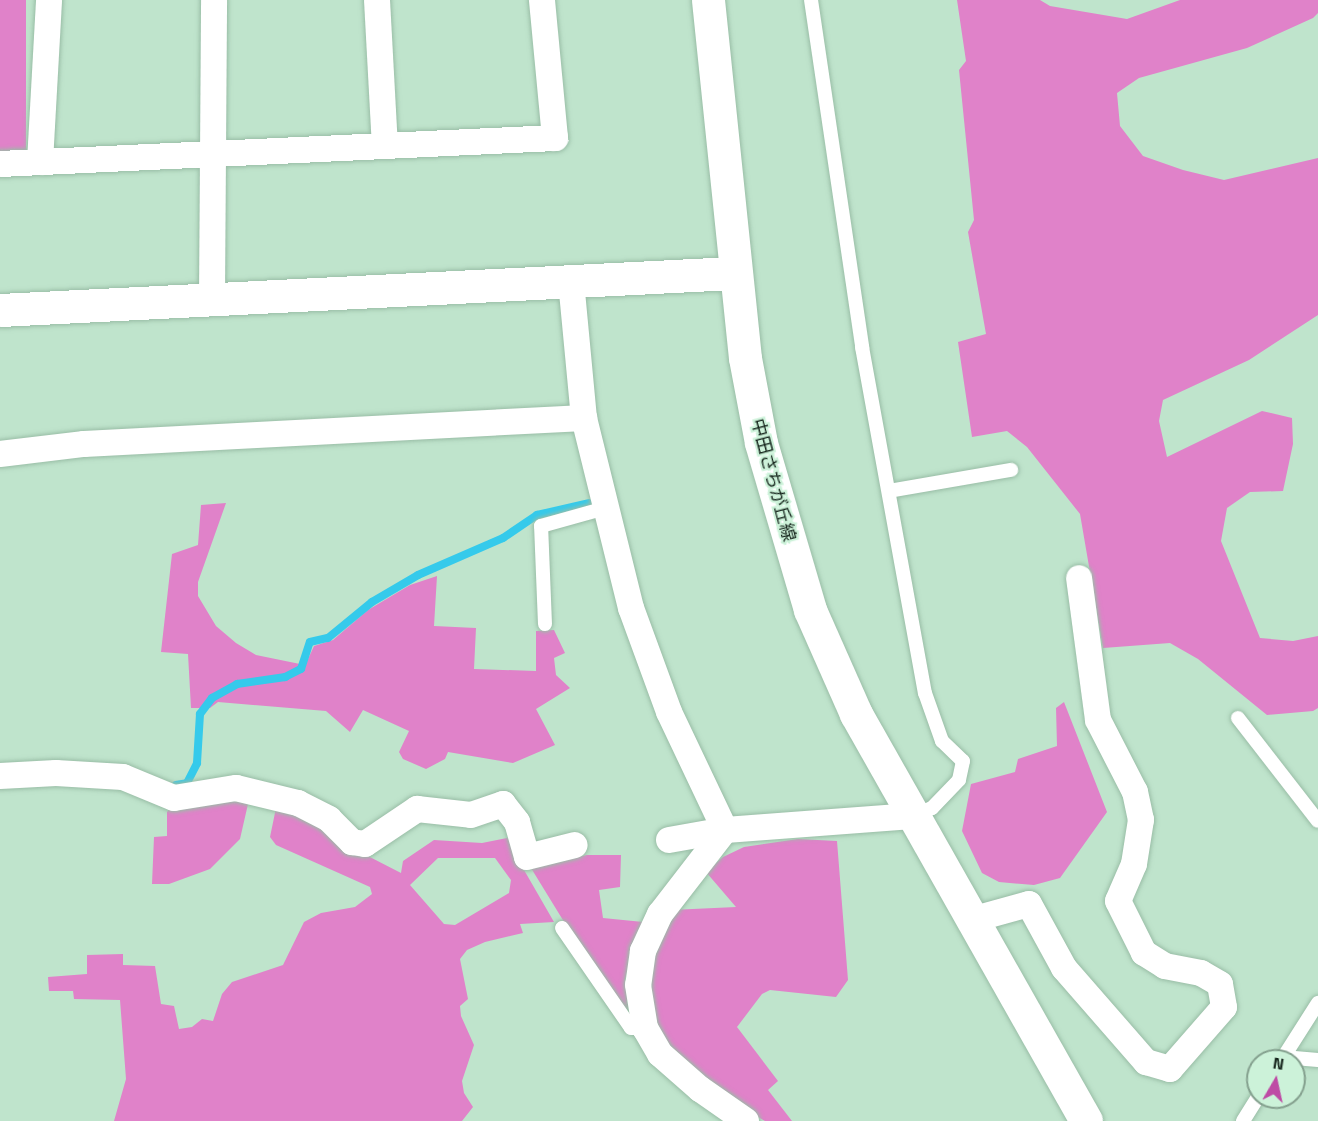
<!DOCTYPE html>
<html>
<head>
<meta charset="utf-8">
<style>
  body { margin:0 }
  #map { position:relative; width:1318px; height:1121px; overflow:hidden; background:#bfe4cc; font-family:"Titillium Web","Noto Sans JP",sans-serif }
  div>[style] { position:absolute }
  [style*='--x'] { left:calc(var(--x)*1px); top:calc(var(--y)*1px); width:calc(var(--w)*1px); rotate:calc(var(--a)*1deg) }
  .green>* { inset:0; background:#e082c9; transform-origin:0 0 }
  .stream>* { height:8px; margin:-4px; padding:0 4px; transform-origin:4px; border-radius:4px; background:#35caeb }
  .roads { filter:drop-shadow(0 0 2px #99bda6) drop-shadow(0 0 2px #99bda6) }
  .lane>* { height:14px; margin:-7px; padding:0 7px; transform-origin:7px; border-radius:7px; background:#fff }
  .street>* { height:26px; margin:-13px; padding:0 13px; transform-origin:13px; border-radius:13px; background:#fff }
  .secondary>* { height:33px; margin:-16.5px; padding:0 16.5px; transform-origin:16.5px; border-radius:16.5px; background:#fff }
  span { translate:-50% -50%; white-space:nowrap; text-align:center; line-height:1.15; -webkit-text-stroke:4.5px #ccf2d9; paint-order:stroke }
  .street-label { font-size:18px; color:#17261d }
  .north { position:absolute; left:1246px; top:1049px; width:60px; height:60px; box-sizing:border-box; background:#ccf2d9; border:2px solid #84a08e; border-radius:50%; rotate:9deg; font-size:16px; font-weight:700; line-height:24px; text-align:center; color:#17261d }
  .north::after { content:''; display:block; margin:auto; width:21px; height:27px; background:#be4ba5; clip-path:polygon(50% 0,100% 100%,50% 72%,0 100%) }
</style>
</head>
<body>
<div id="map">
  <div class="green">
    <i style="left:0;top:0;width:26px;height:151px"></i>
    <i style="clip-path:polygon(957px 0,1040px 0,1050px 6px,1127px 19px,1180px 0,1318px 0,1318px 13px,1313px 18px,1247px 48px,1139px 78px,1117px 93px,1120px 126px,1143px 156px,1183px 170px,1224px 180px,1318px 158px,1318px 315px,1249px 360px,1163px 400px,1159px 421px,1167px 457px,1262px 411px,1292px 418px,1293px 444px,1283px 491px,1250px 492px,1227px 508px,1221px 541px,1260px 638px,1293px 641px,1318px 636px,1318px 708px,1313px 711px,1267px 715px,1198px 659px,1170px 643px,1103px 648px,1080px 514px,1027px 447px,1007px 431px,972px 437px,958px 342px,986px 334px,968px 232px,974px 220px,959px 70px,966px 61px)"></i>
    <i style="clip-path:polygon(226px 503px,198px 582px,198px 596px,216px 626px,236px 643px,256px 655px,300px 664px,297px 673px,303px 670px,314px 646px,333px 640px,368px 610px,410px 585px,437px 576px,434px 626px,476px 628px,474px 669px,536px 671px,536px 631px,554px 630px,565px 653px,554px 658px,556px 675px,570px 688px,536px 709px,555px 745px,513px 763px,448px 752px,445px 759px,426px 769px,403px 759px,399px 752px,409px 731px,363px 710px,350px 732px,326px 711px,218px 702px,210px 708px,191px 708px,188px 654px,161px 652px,172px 554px,198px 545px,201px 505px)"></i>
    <i style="clip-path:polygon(1064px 702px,1107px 812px,1060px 878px,1034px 885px,999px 882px,982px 873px,962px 831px,971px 784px,1015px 772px,1018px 759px,1057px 746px,1056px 708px)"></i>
    <i style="clip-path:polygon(241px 795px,248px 804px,240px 839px,210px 869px,169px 884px,152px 884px,154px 837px,167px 836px,167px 812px,175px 803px)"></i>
    <i style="clip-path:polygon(evenodd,276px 808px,316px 819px,362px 853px,401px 873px,403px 861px,434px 840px,482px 843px,507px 838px,515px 842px,520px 863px,554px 922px,520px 924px,523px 933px,485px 942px,467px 950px,460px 959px,468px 999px,460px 1006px,461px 1016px,474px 1045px,462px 1081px,464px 1093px,473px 1107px,462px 1121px,114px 1121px,126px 1079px,120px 1000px,74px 999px,73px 991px,49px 991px,48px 977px,87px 974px,87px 955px,123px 954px,123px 965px,155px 966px,161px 1004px,174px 1006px,179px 1029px,192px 1027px,202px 1019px,213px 1021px,222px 994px,232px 982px,283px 965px,304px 922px,321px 913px,355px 907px,372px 894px,370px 887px,276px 845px,270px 837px,276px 808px,438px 858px,495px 858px,511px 880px,509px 893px,455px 925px,444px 924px,410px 885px,438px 858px)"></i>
    <i style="clip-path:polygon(798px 839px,837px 841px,848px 980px,836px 997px,770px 990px,762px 994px,737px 1027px,778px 1081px,768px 1090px,792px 1121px,765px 1121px,718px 1093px,672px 1056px,645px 997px,643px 981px,671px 910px,736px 907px,706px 872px,723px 857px,744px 847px)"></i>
    <i style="clip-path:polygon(587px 855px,621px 855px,620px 887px,599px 890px,603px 918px,643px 922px,625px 979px,629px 1016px,577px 943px,531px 868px)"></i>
  </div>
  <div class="stream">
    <i style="--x:176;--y:785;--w:11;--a:-10"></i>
    <i style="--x:187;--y:783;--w:22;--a:-63"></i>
    <i style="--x:197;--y:763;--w:49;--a:-86.5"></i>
    <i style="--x:200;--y:714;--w:20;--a:-53"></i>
    <i style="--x:212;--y:698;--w:29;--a:-29"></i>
    <i style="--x:237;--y:684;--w:49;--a:-8.3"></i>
    <i style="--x:285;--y:677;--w:18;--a:-27"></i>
    <i style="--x:301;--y:669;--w:28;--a:-72"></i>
    <i style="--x:310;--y:642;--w:18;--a:-13"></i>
    <i style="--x:328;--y:638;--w:57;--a:-39.3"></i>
    <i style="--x:372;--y:602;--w:53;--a:-30.4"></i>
    <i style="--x:418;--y:575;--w:93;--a:-23.5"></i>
    <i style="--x:503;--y:538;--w:41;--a:-34.1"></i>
    <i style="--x:537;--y:515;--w:53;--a:-13"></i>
  </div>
  <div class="roads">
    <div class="lane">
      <i style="--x:811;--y:0;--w:351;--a:81.6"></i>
      <i style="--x:862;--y:347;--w:352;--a:79.7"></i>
      <i style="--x:925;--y:693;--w:51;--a:70.5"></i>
      <i style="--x:942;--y:741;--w:29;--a:44"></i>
      <i style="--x:963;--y:761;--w:19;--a:102"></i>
      <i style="--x:959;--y:780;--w:39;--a:134"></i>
      <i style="--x:932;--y:808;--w:22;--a:158"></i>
      <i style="--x:889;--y:491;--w:124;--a:-9.8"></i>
      <i style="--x:545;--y:624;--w:98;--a:-92.3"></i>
      <i style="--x:541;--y:526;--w:66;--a:-15.7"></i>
      <i style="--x:1238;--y:718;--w:130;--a:52.2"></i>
      <i style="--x:562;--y:928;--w:121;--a:55.4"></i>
      <i style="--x:631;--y:1028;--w:14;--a:0"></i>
      <i style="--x:1283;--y:1057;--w:35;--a:5"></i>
      <i style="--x:1281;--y:1061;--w:69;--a:-57.5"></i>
      <i style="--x:1243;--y:1121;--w:28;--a:-58"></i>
    </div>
    <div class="street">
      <i style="--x:377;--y:0;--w:146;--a:86.9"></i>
      <i style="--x:40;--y:162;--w:162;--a:-86.8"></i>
      <i style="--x:0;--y:164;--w:556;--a:-2.68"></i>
      <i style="--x:555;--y:138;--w:139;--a:-95.4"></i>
      <i style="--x:571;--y:281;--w:138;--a:84.6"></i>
      <i style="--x:584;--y:418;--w:196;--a:76.1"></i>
      <i style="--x:631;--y:608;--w:111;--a:69.9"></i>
      <i style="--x:669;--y:712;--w:131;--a:64.6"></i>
      <i style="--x:212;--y:297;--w:297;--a:-89.6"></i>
      <i style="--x:0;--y:454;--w:85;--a:-6.8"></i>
      <i style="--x:84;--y:444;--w:501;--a:-2.98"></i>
      <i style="--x:0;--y:776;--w:56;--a:-3.1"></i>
      <i style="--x:56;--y:773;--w:67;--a:3.4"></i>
      <i style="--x:123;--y:777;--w:55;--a:22.4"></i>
      <i style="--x:174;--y:798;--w:63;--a:-9.2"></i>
      <i style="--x:236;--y:788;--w:64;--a:13.6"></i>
      <i style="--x:298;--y:803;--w:35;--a:27"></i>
      <i style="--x:329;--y:819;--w:33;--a:45"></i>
      <i style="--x:352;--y:842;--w:13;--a:9"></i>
      <i style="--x:365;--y:844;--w:63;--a:-33.9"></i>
      <i style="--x:417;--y:809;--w:54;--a:6.3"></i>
      <i style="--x:471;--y:815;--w:34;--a:-19"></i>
      <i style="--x:503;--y:804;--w:23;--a:52"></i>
      <i style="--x:517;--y:822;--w:36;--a:74"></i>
      <i style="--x:527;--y:857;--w:49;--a:-14"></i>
      <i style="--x:725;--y:830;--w:106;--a:127.7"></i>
      <i style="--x:660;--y:914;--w:41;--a:114.7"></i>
      <i style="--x:643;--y:951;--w:34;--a:98"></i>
      <i style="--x:638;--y:985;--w:44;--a:80.8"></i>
      <i style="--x:645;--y:1028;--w:30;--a:60"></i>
      <i style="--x:660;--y:1054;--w:53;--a:41.2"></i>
      <i style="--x:700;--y:1089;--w:56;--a:34.8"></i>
      <i style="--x:669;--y:840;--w:57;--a:-10.1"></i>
      <i style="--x:725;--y:830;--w:188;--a:-4.3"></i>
      <i style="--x:971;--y:920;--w:60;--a:-15.4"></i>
      <i style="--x:1029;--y:904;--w:73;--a:61.3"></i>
      <i style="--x:1064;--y:968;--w:125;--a:48.9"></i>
      <i style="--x:1146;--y:1062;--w:25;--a:16"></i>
      <i style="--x:1170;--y:1069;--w:82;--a:-48.9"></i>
      <i style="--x:1224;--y:1007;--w:23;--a:-100"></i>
      <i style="--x:1220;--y:984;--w:22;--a:-150"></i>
      <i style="--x:1201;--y:973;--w:37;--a:-169"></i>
      <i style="--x:1165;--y:966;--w:25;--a:-148"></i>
      <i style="--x:1144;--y:953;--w:58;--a:-116.6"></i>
      <i style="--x:1118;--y:901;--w:40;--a:-66.6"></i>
      <i style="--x:1134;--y:864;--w:45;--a:-81"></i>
      <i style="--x:1141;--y:820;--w:29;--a:-102"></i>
      <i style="--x:1135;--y:792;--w:81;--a:-117.2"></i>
      <i style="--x:1098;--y:720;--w:143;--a:-97.6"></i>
    </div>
    <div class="secondary">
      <i style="--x:708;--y:0;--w:360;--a:84.1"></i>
      <i style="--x:745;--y:358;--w:86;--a:79.3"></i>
      <i style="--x:761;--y:443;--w:174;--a:73.6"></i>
      <i style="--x:810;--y:610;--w:114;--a:66.1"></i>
      <i style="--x:856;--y:714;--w:467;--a:60.5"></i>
      <i style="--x:0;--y:310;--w:735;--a:-2.89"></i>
    </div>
  </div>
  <div class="street-label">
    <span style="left:773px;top:480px;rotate:75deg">中田さちが丘線</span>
  </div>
  <div class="north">N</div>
</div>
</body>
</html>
